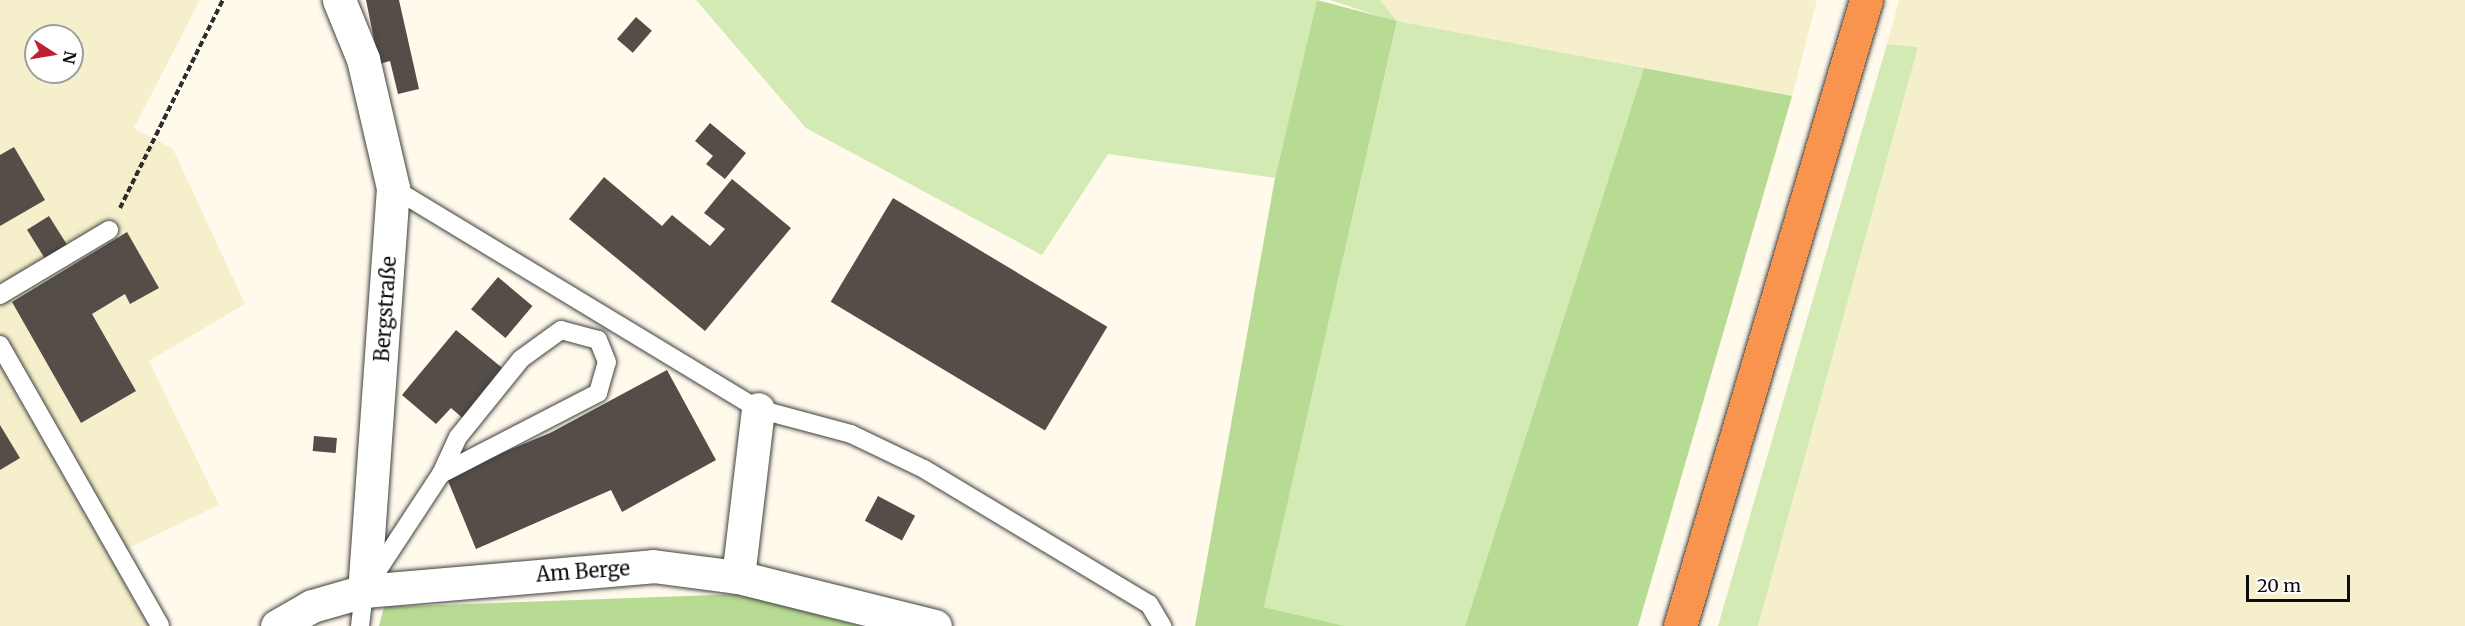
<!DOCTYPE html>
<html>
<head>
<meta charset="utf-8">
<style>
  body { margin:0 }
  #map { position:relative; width:2465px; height:626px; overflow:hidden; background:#fffaeb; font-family:Merriweather,serif }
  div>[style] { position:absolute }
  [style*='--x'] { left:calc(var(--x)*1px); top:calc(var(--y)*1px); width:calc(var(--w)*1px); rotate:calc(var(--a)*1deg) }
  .farmland>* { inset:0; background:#f5f0cb }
  .green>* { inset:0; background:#d3eab4 }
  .forest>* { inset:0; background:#b7db93 }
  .building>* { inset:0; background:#554d48; transform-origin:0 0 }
  .path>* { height:4px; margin-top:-2px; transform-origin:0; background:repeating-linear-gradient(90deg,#2e2e2e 0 6px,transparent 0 9px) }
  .roads { filter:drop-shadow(0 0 2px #3f3f3f) drop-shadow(0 0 2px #3f3f3f) }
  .lane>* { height:18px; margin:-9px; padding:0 9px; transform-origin:9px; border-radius:9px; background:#fff }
  .street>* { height:33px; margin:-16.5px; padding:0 16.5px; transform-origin:16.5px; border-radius:16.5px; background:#fff }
  .highway>* { height:33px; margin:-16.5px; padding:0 16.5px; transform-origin:16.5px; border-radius:16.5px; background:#f9944f }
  span { translate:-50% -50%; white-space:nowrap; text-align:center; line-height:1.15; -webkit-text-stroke:6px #fff; paint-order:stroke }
  .street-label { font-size:20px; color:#0c0c0c }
  .north { position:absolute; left:24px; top:24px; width:60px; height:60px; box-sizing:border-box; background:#fff; border:2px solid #9e9e9e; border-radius:50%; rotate:102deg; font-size:16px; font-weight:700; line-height:24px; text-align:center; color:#0c0c0c }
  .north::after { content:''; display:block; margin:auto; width:21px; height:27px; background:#c02030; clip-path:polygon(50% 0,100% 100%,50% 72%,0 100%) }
  .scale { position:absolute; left:2246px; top:575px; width:104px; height:27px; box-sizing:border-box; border:3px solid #0c0c0c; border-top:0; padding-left:8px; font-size:18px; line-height:21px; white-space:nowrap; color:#0c0c0c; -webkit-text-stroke:4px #fff; paint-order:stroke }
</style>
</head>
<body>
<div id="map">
  <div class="farmland">
    <i style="clip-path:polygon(evenodd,0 0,200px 0,134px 128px,173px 149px,245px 304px,149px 361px,219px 505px,118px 553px,160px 626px,0 626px,0 0,36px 36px,72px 36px,72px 72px,36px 72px,36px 36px)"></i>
    <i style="clip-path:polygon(1380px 0,1817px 0,1792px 96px,1397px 21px)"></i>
    <i style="clip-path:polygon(1899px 0,2465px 0,2465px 626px,1758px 626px,1918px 47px,1887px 44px)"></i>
  </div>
  <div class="green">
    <i style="clip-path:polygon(696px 0,1317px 0,1275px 178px,1108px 154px,1042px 255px,806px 128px)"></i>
    <i style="clip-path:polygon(1330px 0,1380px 0,1397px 21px,1644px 68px,1465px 626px,1345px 626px,1264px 607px,1397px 22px)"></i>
    <i style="clip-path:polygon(1887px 44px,1918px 47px,1758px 626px,1718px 626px)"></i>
  </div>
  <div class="forest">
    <i style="clip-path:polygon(1317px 0,1397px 21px,1264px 607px,1345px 626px,1195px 626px,1275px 178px)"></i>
    <i style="clip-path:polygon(1644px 68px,1792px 96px,1638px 626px,1465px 626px)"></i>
    <i style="clip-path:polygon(741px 594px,859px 626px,379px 626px,384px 607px)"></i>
  </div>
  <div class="building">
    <i style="clip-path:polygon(366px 0,399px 0,419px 89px,398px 94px,390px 61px,379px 64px)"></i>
    <i style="left:636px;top:17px;width:21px;height:29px;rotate:41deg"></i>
    <i style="clip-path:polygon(710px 123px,746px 153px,725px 179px,706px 164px,713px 156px,695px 141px)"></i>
    <i style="clip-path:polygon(14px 147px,45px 200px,0 226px,0 155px)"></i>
    <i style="clip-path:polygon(604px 177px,662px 226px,672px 215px,710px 246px,725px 229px,704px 213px,732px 179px,791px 228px,705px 331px,569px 219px)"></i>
    <i style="left:893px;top:198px;width:250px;height:121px;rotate:31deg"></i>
    <i style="left:49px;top:216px;width:34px;height:26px;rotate:58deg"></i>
    <i style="clip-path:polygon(127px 232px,159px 288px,130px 304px,125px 294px,92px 314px,136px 391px,81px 423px,12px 302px)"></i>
    <i style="left:498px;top:277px;width:45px;height:42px;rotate:40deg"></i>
    <i style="clip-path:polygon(456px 330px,506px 371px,466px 421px,451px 408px,436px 424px,402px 395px)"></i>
    <i style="clip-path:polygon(667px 370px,716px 460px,622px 512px,611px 490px,476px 549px,446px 476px,550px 433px)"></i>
    <i style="clip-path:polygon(0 425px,20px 458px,0 470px)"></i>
    <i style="left:314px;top:436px;width:23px;height:15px;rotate:5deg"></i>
    <i style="left:878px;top:496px;width:42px;height:28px;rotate:28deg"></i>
  </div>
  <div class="path">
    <i style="--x:120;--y:208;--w:232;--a:-63.7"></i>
  </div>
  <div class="roads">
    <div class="lane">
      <i style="--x:393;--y:188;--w:427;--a:31.2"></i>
      <i style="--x:758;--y:409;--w:96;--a:15"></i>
      <i style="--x:851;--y:434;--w:81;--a:25.6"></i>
      <i style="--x:924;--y:469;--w:262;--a:31"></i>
      <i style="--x:1149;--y:604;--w:26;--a:59"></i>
      <i style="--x:0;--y:295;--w:127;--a:-30.8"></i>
      <i style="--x:0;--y:345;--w:323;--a:60.3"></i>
      <i style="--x:360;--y:626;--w:35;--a:-83"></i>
      <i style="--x:364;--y:591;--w:140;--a:-56.7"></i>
      <i style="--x:441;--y:474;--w:177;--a:-27.3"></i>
      <i style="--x:598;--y:393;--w:32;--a:-74"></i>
      <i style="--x:607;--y:362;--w:24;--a:-112"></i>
      <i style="--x:598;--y:340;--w:38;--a:-165"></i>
      <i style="--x:561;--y:330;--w:49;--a:144.1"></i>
      <i style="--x:521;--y:359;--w:100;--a:128.9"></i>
      <i style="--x:458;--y:437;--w:41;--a:114.7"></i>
    </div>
    <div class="street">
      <i style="--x:339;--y:0;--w:64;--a:67.9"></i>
      <i style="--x:363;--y:59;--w:132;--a:76.9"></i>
      <i style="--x:393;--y:188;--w:404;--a:94.1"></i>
      <i style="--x:738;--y:577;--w:169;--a:-83.2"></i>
      <i style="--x:277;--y:626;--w:40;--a:-29.7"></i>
      <i style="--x:312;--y:606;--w:54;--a:-16.1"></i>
      <i style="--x:364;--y:591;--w:290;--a:-4.9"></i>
      <i style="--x:653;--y:566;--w:86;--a:7.4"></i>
      <i style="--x:738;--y:577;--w:203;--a:14"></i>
    </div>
    <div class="highway">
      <i style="--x:1680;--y:626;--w:653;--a:-73.45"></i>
    </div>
  </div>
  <div class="street-label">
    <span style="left:385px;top:309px;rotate:-86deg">Bergstraße</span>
    <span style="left:583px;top:571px;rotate:-4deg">Am Berge</span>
  </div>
  <div class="north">N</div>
  <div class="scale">20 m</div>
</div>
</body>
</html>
